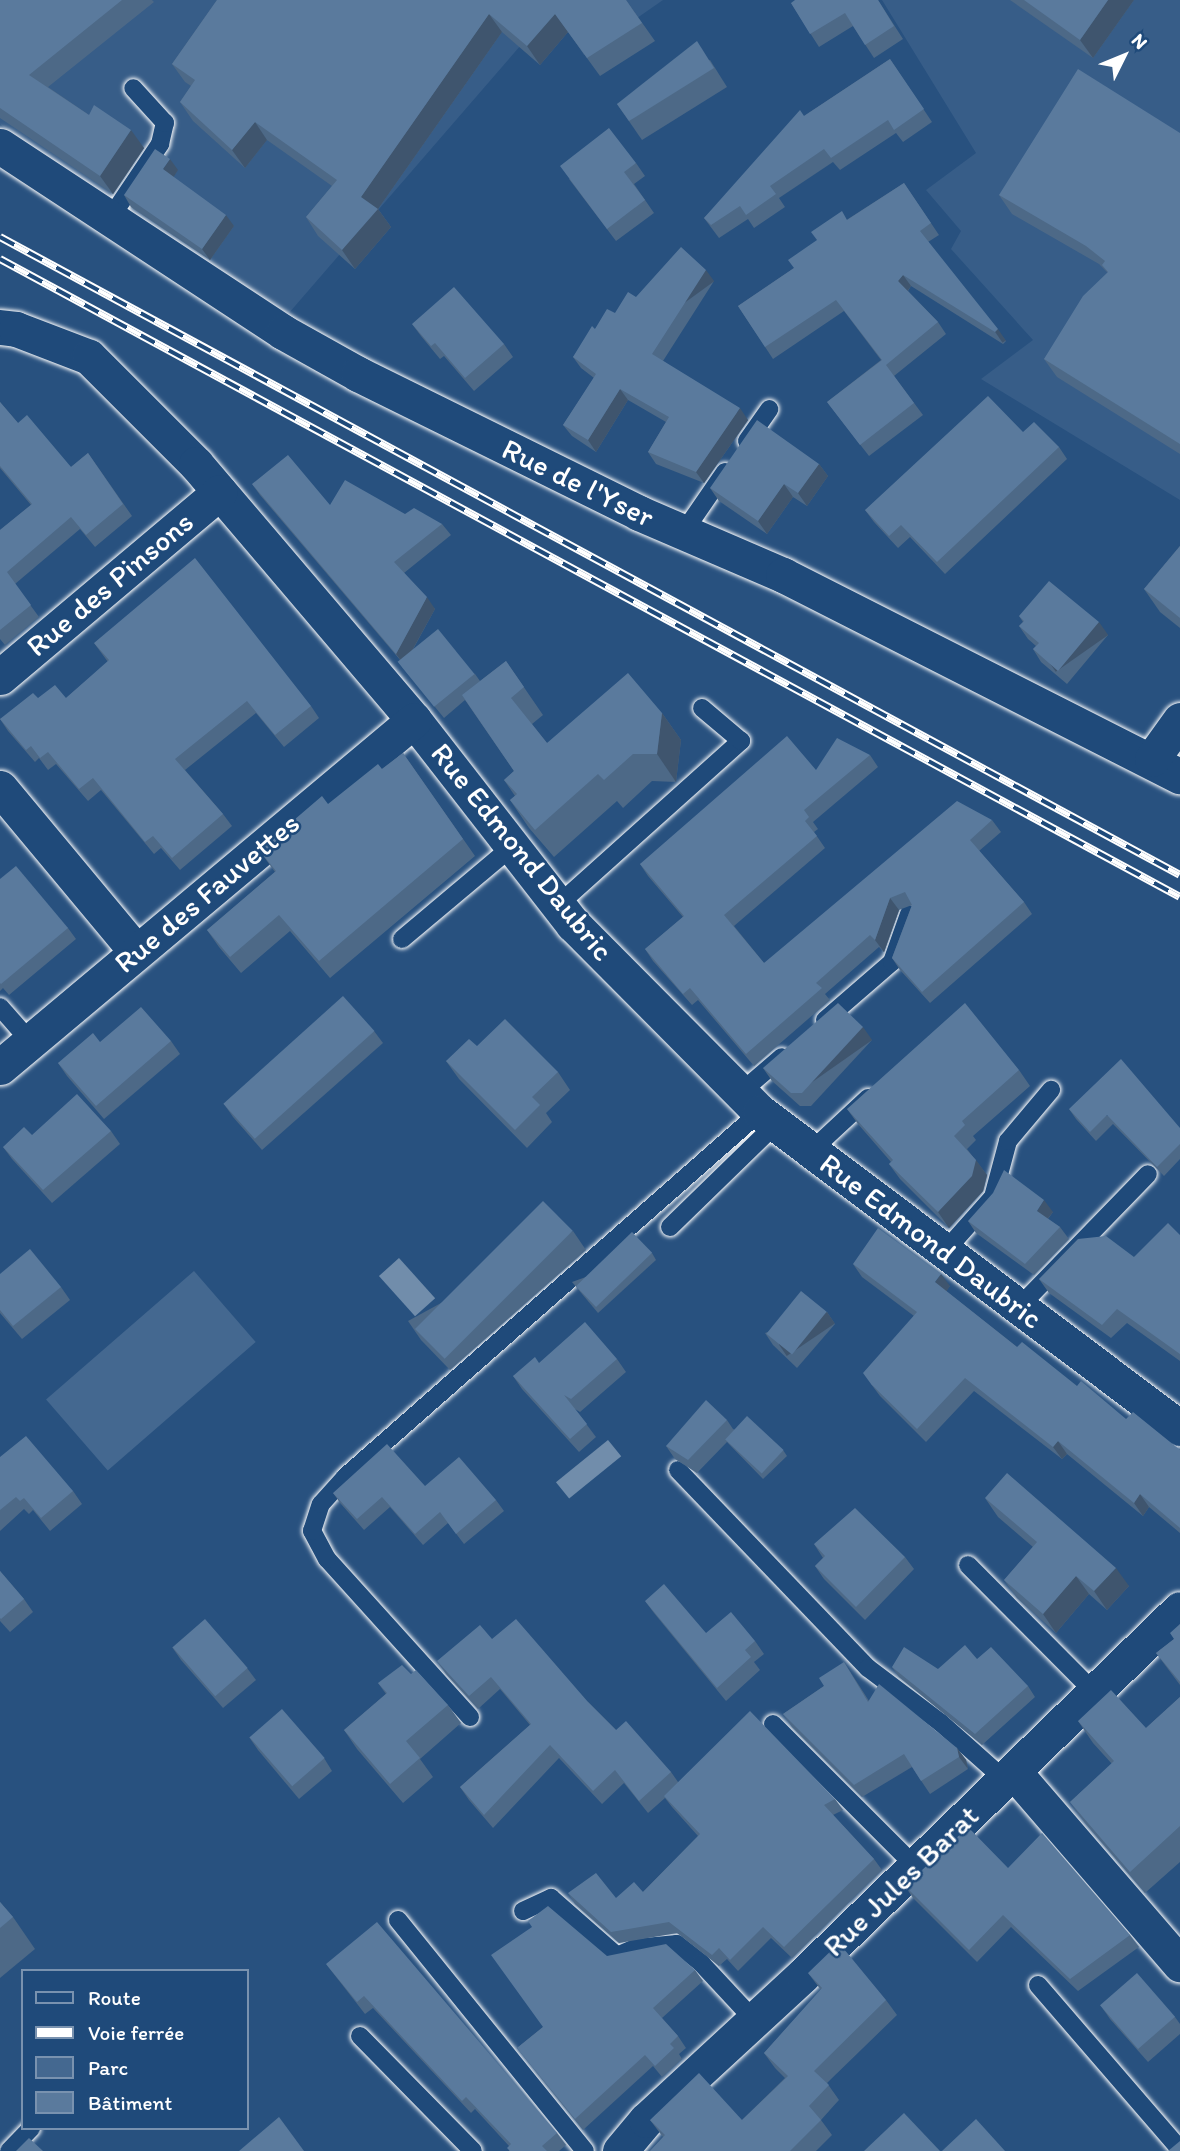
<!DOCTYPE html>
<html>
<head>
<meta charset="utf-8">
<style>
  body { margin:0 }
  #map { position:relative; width:1180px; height:2151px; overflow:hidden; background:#28517f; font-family:Itim,sans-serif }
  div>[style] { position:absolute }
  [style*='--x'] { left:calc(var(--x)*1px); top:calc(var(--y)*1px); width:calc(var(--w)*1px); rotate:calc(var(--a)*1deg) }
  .built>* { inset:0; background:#375d88 }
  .green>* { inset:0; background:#446890; transform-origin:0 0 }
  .water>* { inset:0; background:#718dab; transform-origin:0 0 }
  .roads { filter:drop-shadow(0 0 2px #fff) drop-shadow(0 0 2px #fff) }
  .lane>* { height:18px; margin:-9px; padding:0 9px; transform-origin:9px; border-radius:9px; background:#1f4a7a }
  .street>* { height:35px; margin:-17.5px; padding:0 17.5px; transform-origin:17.5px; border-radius:17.5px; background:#1f4a7a }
  .rail>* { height:8px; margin-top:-4px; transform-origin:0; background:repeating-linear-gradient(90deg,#1f4a7a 0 16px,#fff 0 32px); box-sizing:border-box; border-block:2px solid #fff }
  .wall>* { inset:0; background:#4d6987 }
  .shaded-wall>* { inset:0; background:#3f556e; transform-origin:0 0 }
  .building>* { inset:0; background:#5a7a9d; transform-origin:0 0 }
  span { translate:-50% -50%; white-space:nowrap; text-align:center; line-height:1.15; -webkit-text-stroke:5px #1f4a7a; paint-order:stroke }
  .street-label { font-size:30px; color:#fff }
  .legend { position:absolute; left:21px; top:1969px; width:228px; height:161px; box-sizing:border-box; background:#1f4a7a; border:2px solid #7992af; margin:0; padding:9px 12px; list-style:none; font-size:21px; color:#fff }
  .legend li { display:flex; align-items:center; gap:14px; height:35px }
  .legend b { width:35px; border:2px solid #7992af }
  .north { position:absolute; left:1089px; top:21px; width:70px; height:70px; -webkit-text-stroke:5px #1f4a7a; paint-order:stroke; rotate:47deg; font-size:19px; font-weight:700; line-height:28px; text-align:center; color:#fff }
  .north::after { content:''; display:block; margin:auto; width:24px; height:32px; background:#fff; clip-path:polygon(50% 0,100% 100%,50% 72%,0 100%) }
</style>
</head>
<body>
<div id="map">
  <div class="built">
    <i style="clip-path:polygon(119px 0,663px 0,584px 55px,553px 8px,289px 313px,162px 252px,102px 215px,0 124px,0 90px)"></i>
    <i style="clip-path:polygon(882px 0,1180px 0,1180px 500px,981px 379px,1033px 340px,951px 249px,961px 231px,926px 190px,976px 153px)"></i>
  </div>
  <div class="green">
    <i style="left:194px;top:1271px;width:94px;height:196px;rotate:49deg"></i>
  </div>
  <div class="water">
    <i style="left:399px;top:1258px;width:54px;height:27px;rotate:48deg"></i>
    <i style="left:608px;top:1440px;width:21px;height:67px;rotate:51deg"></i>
  </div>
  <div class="roads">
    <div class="lane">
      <i style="--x:109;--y:220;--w:92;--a:-56.1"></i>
      <i style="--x:160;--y:144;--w:22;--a:-77"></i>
      <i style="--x:165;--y:123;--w:47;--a:-132.4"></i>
      <i style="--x:747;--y:441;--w:39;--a:-55"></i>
      <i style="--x:683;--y:533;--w:74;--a:-55.5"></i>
      <i style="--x:558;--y:905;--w:246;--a:-41.9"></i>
      <i style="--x:741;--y:741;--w:51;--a:-139.8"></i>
      <i style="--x:402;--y:939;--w:145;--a:-40"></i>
      <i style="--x:0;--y:1007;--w:45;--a:48.6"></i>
      <i style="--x:825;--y:1020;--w:89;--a:-40.9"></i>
      <i style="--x:892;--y:962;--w:51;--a:-70.5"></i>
      <i style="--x:740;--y:1093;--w:55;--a:-40.6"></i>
      <i style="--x:811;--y:1151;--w:78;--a:-42.9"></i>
      <i style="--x:670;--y:1227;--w:148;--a:-44.2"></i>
      <i style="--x:945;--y:1251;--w:72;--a:-48.4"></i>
      <i style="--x:993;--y:1197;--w:58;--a:-75"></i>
      <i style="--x:1008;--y:1141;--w:67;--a:-49.9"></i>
      <i style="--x:1019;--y:1307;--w:185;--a:-45.9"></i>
      <i style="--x:678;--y:1470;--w:274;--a:46.2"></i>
      <i style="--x:868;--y:1668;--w:91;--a:37"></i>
      <i style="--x:941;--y:1723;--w:86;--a:41.7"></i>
      <i style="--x:968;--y:1565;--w:180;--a:45.2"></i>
      <i style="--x:470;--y:1717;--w:213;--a:-132.1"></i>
      <i style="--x:327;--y:1559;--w:32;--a:-118"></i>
      <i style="--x:312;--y:1531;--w:28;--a:-72"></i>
      <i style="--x:321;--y:1504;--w:36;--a:-48"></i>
      <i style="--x:345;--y:1477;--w:553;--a:-41.33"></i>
      <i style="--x:773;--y:1724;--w:202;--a:45"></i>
      <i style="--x:523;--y:1911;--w:31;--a:-25"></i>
      <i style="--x:551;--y:1898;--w:88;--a:41.3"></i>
      <i style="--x:617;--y:1956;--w:20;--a:-24"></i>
      <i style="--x:635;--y:1948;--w:42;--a:-5.4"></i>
      <i style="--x:677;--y:1944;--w:31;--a:38"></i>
      <i style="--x:701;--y:1963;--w:78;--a:47.1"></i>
      <i style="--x:398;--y:1920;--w:297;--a:51"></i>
      <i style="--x:1038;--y:1985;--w:211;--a:49.2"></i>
      <i style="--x:360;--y:2036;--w:161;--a:45.5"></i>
      <i style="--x:9;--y:2151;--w:32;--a:-46"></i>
    </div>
    <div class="street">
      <i style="--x:0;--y:146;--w:339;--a:33.3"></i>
      <i style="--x:283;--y:332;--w:86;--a:29.2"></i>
      <i style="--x:358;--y:374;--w:313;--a:26.3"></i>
      <i style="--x:639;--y:513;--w:157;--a:23.3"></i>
      <i style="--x:783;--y:575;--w:445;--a:26.9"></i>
      <i style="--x:0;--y:327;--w:16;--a:7"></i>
      <i style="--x:16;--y:329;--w:78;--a:21"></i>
      <i style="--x:89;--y:357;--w:151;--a:45"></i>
      <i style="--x:196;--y:464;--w:336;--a:49.6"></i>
      <i style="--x:414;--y:720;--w:259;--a:52.1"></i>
      <i style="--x:573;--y:924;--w:265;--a:45.2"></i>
      <i style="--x:760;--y:1112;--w:526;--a:36.96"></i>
      <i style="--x:0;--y:677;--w:287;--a:-40.1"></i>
      <i style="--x:1152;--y:759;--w:48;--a:-54.3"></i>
      <i style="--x:0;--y:788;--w:212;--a:50.2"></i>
      <i style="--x:0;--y:1067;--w:540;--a:-39.97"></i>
      <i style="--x:1014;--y:1772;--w:254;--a:49.2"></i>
      <i style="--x:620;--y:2151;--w:40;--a:-50"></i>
      <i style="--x:646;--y:2120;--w:214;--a:-42.7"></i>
      <i style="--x:803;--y:1975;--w:525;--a:-44.15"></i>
    </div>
  </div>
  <div class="rail">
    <i style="--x:0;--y:237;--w:1341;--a:28.4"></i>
    <i style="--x:0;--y:259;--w:1341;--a:28.4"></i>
  </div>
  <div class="wall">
    <i style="clip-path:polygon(0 0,152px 0,154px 2px,48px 87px,89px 115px,144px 148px,113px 194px,0 118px)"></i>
    <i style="clip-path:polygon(217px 0,626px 0,655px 41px,600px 76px,568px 32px,540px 65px,502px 32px,378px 209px,391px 227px,355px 269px,318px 236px,306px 217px,332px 186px,267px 140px,245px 168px,193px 121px,180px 102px,191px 86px,185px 82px,172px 64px)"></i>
    <i style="clip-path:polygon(878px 0,903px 39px,874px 58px,853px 26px,819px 47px,791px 3px)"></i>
    <i style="clip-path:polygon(1010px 0,1134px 0,1093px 58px)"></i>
    <i style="clip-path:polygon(890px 59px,932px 122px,903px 142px,896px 133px,840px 170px,833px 162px,779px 198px,785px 207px,754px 228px,748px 219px,719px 238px,704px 218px,804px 116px)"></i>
    <i style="clip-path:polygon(710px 60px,727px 87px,642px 140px,617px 104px)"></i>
    <i style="clip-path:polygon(1180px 133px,1180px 454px,1057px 377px,1044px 359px,1108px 273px,1099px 264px,1012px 214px,999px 195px)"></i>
    <i style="clip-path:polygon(636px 163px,645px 176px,634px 184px,654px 213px,616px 241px,569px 179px)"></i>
    <i style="clip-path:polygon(178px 170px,173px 177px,234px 226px,210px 260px,131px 207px,124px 195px)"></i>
    <i style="clip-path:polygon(904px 183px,939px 235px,928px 242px,1006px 341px,1003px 344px,911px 286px,908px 291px,938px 322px,946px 334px,894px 376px,923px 415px,869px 456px,827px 402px,881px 360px,844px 311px,773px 359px,738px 306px,794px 268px,848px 219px)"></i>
    <i style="clip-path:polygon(714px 281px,663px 361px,748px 420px,704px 483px,656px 464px,648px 452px,666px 422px,628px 400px,596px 452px,572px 436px,563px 425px,594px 378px,581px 368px,573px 357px,595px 329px,636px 297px)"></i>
    <i style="clip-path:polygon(412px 324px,504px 344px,513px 357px,474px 391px,444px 356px,440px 359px,421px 336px)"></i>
    <i style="clip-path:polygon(0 402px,18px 423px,71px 467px,88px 453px,132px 516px,95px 547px,80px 529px,15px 584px,39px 617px,5px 645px,0 639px,0 530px,31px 505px,0 468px)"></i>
    <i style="clip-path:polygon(1023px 432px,1059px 447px,1067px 459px,945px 574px,910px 537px,898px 548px,874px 522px,865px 510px)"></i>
    <i style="clip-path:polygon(819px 464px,828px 476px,807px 506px,793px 497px,767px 534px,719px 501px,710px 488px)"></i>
    <i style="clip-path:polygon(252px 484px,330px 505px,405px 514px,442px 524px,451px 535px,404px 573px,435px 609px,411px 653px,475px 674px,480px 681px,506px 661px,543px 715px,532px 724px,547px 743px,662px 713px,681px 740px,676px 782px,652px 781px,623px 808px,617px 801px,554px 857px,529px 828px,510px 800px,515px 796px,504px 780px,514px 771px,465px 700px,444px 718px,399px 663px,401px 661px,260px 495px)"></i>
    <i style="clip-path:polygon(1180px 546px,1180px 628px,1160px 612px,1144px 589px)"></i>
    <i style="clip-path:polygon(1019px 616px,1108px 635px,1067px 684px,1041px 662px,1033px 649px,1036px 646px,1028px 639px,1019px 626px,1023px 622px)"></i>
    <i style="clip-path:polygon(94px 643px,311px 706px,319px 718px,284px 747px,256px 713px,185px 770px,223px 814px,232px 826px,180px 870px,161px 848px,154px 854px,101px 790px,88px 801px,56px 764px,48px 770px,39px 758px,35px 762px,8px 731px,0 719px,38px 698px,66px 698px,108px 662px)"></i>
    <i style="clip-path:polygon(403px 753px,475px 856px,330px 978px,290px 931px,241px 973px,219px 947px,207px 930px,275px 872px,259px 850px,382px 769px)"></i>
    <i style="clip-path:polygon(870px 755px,878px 767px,813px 822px,818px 829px,814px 832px,825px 848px,734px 926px,764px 963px,992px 820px,1001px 832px,979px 851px,1024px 902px,1032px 914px,930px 1003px,900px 970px,892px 958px,912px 905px,899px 910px,884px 952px,879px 947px,825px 994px,830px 1000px,754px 1066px,698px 1000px,692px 1005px,653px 961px,645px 949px,683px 917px,648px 876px,640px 864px,816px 770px)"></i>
    <i style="clip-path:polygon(0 879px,68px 928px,76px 939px,9px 995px,3px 988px,0 991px)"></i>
    <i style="clip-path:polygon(374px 1031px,383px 1043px,262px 1150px,233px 1117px,224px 1104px)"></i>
    <i style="clip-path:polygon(872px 1040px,811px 1106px,800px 1106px,772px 1081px,763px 1068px)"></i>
    <i style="clip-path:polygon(171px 1041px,180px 1054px,104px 1119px,67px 1076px,58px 1063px,100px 1042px)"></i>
    <i style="clip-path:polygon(477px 1046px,558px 1072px,570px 1090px,546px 1113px,552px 1122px,527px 1148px,459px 1079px,446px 1061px)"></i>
    <i style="clip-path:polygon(1019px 1070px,1030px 1086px,973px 1136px,976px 1140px,967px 1149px,987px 1175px,983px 1191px,949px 1228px,900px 1179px,889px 1164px,891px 1162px,858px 1124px,847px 1109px)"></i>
    <i style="clip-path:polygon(1069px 1109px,1180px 1128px,1180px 1159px,1164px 1176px,1113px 1124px,1096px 1141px,1076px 1119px)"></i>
    <i style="clip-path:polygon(111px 1131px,120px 1144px,52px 1203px,12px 1159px,3px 1147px,32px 1135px)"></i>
    <i style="clip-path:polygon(1053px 1212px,1048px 1219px,1060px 1227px,1069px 1239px,1034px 1275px,976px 1233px,968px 1221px)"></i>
    <i style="clip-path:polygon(573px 1231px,586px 1250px,450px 1370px,421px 1340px,408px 1321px)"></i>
    <i style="clip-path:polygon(1180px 1235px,1180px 1361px,1127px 1323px,1111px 1338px,1049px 1293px,1039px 1279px,1134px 1257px)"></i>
    <i style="clip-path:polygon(652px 1253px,656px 1260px,598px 1313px,572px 1282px)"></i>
    <i style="clip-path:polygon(853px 1264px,950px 1286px,946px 1291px,1017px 1347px,1126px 1419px,1180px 1450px,1180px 1533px,1149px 1507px,1143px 1516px,1067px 1454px,1062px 1459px,974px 1391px,926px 1442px,880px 1396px,871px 1384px,914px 1316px,862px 1277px)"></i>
    <i style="clip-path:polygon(0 1274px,61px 1287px,70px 1300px,22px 1339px,0 1313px)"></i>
    <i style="clip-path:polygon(827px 1312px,835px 1324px,797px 1368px,773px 1345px,765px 1333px)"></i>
    <i style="clip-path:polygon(617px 1359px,626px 1372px,580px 1412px,575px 1409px,596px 1437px,579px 1452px,522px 1389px,513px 1376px,539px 1363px)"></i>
    <i style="clip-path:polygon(727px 1420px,733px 1429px,783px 1450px,787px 1456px,763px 1479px,727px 1442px,697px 1473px,675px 1459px,666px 1446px)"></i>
    <i style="clip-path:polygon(0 1457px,73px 1491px,82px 1504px,50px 1531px,33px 1510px,29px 1514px,24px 1509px,0 1531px)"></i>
    <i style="clip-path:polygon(425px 1486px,496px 1500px,504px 1511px,464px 1544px,448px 1523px,423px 1545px,390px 1507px,364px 1530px,341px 1504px,333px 1493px)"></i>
    <i style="clip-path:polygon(985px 1498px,1129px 1586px,1107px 1610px,1089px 1594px,1056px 1633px,1017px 1598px,1004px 1580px,1033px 1547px,998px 1517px)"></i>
    <i style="clip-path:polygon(814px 1544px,905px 1557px,914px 1569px,865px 1620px,824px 1579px,815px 1566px,823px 1558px)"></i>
    <i style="clip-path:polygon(0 1571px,24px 1599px,33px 1612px,10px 1632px,0 1621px)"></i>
    <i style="clip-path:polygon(645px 1601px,706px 1633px,755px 1641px,764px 1654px,754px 1662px,760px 1670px,726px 1701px,654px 1613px)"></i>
    <i style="clip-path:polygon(1180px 1624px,1180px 1685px,1156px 1653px,1174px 1639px)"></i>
    <i style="clip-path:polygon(492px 1639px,588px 1702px,616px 1730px,671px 1772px,678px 1782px,835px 1799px,843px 1810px,833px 1815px,874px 1859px,882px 1870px,792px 1958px,771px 1938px,738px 1971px,727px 1959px,719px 1966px,677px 1933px,619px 1943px,575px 1904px,568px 1893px,616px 1898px,643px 1892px,698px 1836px,672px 1807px,665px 1798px,648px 1813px,624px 1783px,602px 1804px,559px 1758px,493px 1828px,469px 1800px,460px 1787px,530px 1725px,500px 1689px,478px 1709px,446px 1674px,437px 1661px)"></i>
    <i style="clip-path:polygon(172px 1647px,247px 1668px,256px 1680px,223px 1708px,181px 1660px)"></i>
    <i style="clip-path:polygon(977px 1659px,1028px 1686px,1035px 1697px,982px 1745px,899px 1677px,892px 1667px,938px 1669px)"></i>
    <i style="clip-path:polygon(844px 1662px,869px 1701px,957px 1748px,966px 1760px,968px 1769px,930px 1794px,912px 1767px,862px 1797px,792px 1727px,783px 1714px,824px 1686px)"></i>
    <i style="clip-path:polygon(411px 1674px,448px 1705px,461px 1723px,420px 1759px,433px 1777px,403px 1803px,357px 1749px,344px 1730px,386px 1694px,378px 1683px)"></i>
    <i style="clip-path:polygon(1180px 1697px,1180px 1862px,1145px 1893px,1085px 1823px,1070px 1802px,1112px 1764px,1093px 1743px,1078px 1721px,1146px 1728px)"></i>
    <i style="clip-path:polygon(249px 1737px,324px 1758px,332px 1771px,299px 1799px,258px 1750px)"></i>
    <i style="clip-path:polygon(1008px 1868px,1130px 1935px,1139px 1947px,1078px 1991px,1011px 1927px,977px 1962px,913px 1898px,905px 1886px)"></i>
    <i style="clip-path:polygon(0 1902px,13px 1917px,35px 1949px,0 1978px)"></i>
    <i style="clip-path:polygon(607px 1956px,695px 1970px,703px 1981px,662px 2018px,678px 2036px,686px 2048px,679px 2054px,682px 2059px,662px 2077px,653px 2066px,583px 2130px,517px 2048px,543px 2027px)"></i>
    <i style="clip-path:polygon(326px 1964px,557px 2133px,566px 2145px,559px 2151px,509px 2151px,509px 2146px,475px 2109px,471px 2113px,373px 2008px,365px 2014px)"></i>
    <i style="clip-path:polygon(808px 1973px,886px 2000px,897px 2015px,827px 2083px,839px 2100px,821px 2120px,832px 2135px,816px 2151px,650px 2151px,663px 2137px,650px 2120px,742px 2120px,785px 2078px,775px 2068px,764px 2053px,821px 1990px)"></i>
    <i style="clip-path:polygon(1101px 2006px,1175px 2017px,1180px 2024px,1180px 2034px,1148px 2062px,1110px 2019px)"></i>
  </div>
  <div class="shaded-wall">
    <i style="clip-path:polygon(1108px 0,1134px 0,1093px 58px,1080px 40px)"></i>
    <i style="clip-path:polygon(489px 14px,502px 32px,378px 209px,391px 227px,355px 269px,342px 250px,361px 197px)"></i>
    <i style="clip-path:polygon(555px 14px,568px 32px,540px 65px,527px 46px)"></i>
    <i style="clip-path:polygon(255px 122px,267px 140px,245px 168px,232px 150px)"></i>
    <i style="clip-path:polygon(131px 130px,144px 148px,113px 194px,100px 176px)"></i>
    <i style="clip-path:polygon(170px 159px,178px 170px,171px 181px,163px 169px)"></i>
    <i style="clip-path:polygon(226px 215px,234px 226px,210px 260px,202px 249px)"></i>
    <i style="left:706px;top:270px;width:14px;height:100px;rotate:54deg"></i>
    <i style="clip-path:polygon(903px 275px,911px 286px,906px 293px,898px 281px)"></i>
    <i style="left:998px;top:329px;width:14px;height:4px;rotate:56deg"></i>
    <i style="clip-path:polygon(620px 389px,628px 400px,596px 452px,588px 440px)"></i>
    <i style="clip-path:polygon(740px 408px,748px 420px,704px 483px,696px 472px)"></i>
    <i style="clip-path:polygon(819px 464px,828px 476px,807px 506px,798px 493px)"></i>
    <i style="clip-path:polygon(784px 484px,793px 497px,767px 534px,758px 521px)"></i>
    <i style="clip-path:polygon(427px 597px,435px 609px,404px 665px,396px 654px)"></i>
    <i style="left:1099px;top:622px;width:16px;height:64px;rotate:55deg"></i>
    <i style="clip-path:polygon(662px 713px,681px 740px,676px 782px,657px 754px)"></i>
    <i style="clip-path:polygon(890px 898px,899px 910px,884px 952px,875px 940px)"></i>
    <i style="left:863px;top:1027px;width:16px;height:90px;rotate:55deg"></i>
    <i style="clip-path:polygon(976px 1160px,987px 1175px,983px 1191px,949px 1228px,938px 1212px)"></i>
    <i style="clip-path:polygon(1044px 1200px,1053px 1212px,1045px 1222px,1037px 1211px)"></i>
    <i style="clip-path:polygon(941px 1274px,950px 1286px,944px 1295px,935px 1282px)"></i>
    <i style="left:827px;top:1312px;width:14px;height:58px;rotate:56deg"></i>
    <i style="clip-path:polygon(1058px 1441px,1067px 1454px,1062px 1459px,1053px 1447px)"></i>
    <i style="clip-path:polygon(1140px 1494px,1149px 1507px,1143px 1516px,1134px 1503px)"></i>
    <i style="clip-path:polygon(1116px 1568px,1129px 1586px,1107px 1610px,1094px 1591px)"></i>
    <i style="clip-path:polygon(1076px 1576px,1089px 1594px,1056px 1633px,1043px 1614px)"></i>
    <i style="clip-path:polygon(957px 1748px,966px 1760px,968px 1769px,959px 1757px)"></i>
  </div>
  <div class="building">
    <i style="clip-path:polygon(0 0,122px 0,29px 75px,89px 115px,94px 105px,131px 130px,100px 176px,0 108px)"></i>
    <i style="clip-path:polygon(217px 0,626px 0,642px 23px,587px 58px,555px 14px,527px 46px,489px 14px,361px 197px,378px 209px,342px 250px,306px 217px,337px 180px,255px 122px,232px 150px,180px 102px,195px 80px,172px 64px)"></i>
    <i style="clip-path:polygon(795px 0,878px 0,894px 26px,865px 45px,845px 13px,810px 34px,791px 3px)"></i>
    <i style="clip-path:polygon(1024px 0,1108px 0,1080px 40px)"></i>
    <i style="clip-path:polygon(697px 41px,714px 68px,629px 121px,617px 104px)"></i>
    <i style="clip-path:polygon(890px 59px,924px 109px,894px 130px,888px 120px,831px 158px,824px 149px,770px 186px,776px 194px,746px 215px,740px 206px,711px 225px,704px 218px,800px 110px,804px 116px)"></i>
    <i style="clip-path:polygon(1078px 69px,1180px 133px,1180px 444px,1044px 359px,1083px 296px,1108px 272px,1102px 265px,1105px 261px,1086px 246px,999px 195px)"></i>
    <i style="clip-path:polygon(609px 128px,636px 163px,624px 172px,645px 200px,607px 229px,560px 166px)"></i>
    <i style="clip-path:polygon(155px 149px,170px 159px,163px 169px,226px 215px,202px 249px,124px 195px)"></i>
    <i style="clip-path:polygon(904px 183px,931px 223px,920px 231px,998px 329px,995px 332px,903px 275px,898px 281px,938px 322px,886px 365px,914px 403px,860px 445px,827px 402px,882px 360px,836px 300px,765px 347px,738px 306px,794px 268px,788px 260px,817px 240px,811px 232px,842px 211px,847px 220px)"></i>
    <i style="clip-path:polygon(681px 247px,706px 270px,652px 354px,740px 408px,696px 472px,648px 452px,669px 417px,620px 389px,588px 440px,563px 425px,596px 374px,573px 357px,592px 326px,595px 329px,607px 309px,615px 313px,628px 292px,636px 297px)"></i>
    <i style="clip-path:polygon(454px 287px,504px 344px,465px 378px,435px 343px,431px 346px,412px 324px)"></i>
    <i style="clip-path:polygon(988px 396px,1023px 432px,1034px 422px,1059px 447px,937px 562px,901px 525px,889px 536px,865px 510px)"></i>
    <i style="clip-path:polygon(0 402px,18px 423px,27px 415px,71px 467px,88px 453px,123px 504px,86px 535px,71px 517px,7px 572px,31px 605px,0 630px,0 530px,32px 504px,0 466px)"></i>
    <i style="clip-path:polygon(757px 420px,819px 464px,798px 493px,784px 484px,758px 521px,710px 488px)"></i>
    <i style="clip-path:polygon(288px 455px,330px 505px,345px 480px,405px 514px,414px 508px,442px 524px,394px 562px,427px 597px,396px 654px,252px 484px)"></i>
    <i style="clip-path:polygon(1180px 546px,1180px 618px,1144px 589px)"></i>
    <i style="clip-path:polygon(195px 558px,311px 706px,275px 735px,247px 701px,175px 759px,223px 814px,172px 858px,153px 836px,145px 842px,93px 778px,79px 789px,48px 752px,40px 758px,31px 746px,26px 750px,0 719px,33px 693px,38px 698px,55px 685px,66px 698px,109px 660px,94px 643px)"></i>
    <i style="clip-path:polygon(1049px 581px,1099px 622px,1058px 671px,1033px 649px,1039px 643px,1019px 626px,1024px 621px,1019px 616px)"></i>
    <i style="left:438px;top:629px;width:58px;height:52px;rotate:51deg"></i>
    <i style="clip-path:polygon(506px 661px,524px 687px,511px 698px,547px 743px,628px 673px,662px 713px,657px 754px,633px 754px,604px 780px,598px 774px,535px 830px,510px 800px,517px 794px,504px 780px,514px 771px,462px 695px)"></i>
    <i style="clip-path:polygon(787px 736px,816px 770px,837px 738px,870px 755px,804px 810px,809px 817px,805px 821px,817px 836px,724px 915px,764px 963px,957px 801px,992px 820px,970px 840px,1024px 902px,922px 992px,892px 958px,912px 905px,905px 892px,890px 898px,875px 940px,870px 935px,816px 983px,822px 988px,746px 1054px,690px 988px,683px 994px,645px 949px,684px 916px,640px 864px)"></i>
    <i style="clip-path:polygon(403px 753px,463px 839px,319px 961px,279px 915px,230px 957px,207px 930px,276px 871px,259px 850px,322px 796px,328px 804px,378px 764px,382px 769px)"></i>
    <i style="clip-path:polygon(16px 866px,68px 928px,1px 984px,0 983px,0 879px)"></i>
    <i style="left:343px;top:996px;width:47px;height:161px;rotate:48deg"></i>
    <i style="clip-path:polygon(838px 1003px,863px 1027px,802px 1093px,791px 1093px,763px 1068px)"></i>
    <i style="clip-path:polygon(965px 1003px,1019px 1070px,962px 1121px,965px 1125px,954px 1136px,976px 1160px,972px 1176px,938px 1212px,889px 1164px,893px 1160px,847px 1109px)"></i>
    <i style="clip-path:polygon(141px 1007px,171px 1041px,96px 1106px,58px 1063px,93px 1033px,100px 1042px)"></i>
    <i style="clip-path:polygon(505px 1019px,558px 1072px,532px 1097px,540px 1105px,515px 1130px,446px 1061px,469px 1039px,477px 1046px)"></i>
    <i style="clip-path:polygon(1121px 1059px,1180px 1128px,1180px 1144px,1157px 1167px,1107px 1115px,1090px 1132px,1069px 1109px)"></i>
    <i style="clip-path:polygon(77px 1094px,111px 1131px,43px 1190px,3px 1147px,24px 1127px,32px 1135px)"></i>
    <i style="clip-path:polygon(1004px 1170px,1044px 1200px,1037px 1211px,1060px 1227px,1025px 1264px,968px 1221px,993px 1193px)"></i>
    <i style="left:543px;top:1201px;width:42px;height:181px;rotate:45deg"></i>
    <i style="clip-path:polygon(1168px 1223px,1180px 1235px,1180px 1354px,1117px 1309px,1102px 1325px,1039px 1279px,1078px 1239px,1106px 1236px,1134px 1257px)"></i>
    <i style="clip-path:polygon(878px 1228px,941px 1274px,935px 1282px,1017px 1347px,1022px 1342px,1077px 1386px,1081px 1381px,1126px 1419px,1133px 1412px,1180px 1450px,1180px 1528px,1140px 1494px,1134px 1503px,1058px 1441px,1053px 1447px,965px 1378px,917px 1429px,871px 1384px,863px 1373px,917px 1312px,853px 1264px)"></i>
    <i style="left:632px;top:1232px;width:29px;height:78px;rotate:46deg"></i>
    <i style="clip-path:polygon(30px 1249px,61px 1287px,13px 1326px,0 1310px,0 1274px)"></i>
    <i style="left:801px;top:1291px;width:33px;height:55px;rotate:39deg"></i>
    <i style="clip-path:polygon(585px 1322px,617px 1359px,571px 1399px,564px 1395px,587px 1424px,570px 1439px,513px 1376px,535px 1357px,539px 1363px)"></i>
    <i style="clip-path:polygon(706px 1400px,727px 1420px,688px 1460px,666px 1446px)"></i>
    <i style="left:747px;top:1416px;width:50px;height:32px;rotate:43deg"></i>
    <i style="clip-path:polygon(26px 1436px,73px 1491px,41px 1518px,24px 1498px,20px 1501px,16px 1497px,0 1510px,0 1457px)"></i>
    <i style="clip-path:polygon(387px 1444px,425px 1486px,459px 1457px,496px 1500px,456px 1534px,440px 1512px,415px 1534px,382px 1497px,357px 1519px,333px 1493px)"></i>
    <i style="clip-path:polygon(1007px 1473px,1116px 1568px,1094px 1591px,1076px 1576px,1043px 1614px,1004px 1580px,1037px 1542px,985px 1498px)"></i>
    <i style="clip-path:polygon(855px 1508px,905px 1557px,856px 1607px,815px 1566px,825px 1556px,814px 1544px)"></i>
    <i style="clip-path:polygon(0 1571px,24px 1599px,1px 1619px,0 1618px)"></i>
    <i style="clip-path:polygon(664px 1584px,706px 1633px,731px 1612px,755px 1641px,745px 1650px,751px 1657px,717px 1688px,645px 1601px)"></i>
    <i style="left:205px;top:1619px;width:65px;height:43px;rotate:49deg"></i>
    <i style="clip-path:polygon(516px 1619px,588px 1702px,616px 1730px,626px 1721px,671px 1772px,639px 1801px,615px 1770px,593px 1791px,550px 1745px,484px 1815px,460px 1787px,531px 1724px,491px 1677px,469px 1696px,437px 1661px,480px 1625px,492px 1639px)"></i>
    <i style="clip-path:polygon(1180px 1624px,1180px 1682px,1156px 1653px,1174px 1639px,1170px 1633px)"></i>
    <i style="clip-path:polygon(965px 1645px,977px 1659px,991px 1647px,1028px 1686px,975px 1734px,892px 1667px,904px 1647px,938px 1669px)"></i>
    <i style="clip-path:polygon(844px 1662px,868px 1702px,879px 1684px,957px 1748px,959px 1757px,921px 1781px,904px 1754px,854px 1785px,783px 1714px,824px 1686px,819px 1678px)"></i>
    <i style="clip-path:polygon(402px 1665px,411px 1674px,416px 1670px,448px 1705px,406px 1741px,420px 1758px,390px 1784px,344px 1730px,387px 1693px,378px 1683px)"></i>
    <i style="clip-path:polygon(1111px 1690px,1146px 1728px,1180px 1697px,1180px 1826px,1130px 1872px,1070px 1802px,1114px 1761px,1078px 1721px)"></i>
    <i style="left:282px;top:1709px;width:65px;height:43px;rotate:49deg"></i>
    <i style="clip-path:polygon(750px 1711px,835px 1799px,824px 1805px,874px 1859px,784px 1947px,763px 1927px,730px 1960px,719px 1948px,712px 1955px,669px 1922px,611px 1932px,568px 1893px,596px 1873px,616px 1898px,634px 1882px,643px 1892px,700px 1834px,664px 1796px)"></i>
    <i style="clip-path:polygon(968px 1827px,1008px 1868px,1042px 1833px,1130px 1935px,1070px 1979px,1003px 1915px,969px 1950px,905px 1886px)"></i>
    <i style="clip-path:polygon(0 1902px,13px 1917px,0 1928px)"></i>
    <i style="clip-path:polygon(548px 1906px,607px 1956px,666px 1944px,695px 1970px,653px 2008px,678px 2036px,670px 2044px,674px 2048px,655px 2066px,645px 2055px,575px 2119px,517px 2048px,543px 2027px,491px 1955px,532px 1927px,528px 1921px)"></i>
    <i style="clip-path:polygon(377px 1922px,557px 2133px,542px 2146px,547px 2151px,510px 2151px,507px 2148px,511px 2144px,466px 2097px,462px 2101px,364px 1996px,357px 2002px,326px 1964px)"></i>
    <i style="clip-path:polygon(839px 1943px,886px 2000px,814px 2071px,829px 2085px,809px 2106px,821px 2120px,790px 2151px,650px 2151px,665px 2135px,650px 2120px,699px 2073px,742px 2120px,788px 2076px,764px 2053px,822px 1988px,808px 1973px)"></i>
    <i style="left:1137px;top:1973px;width:58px;height:49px;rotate:49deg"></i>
    <i style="clip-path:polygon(904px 2113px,940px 2151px,864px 2151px)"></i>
    <i style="clip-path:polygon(279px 2117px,304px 2151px,239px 2151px)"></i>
    <i style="clip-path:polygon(976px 2119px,1005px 2151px,942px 2151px)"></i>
    <i style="clip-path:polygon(29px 2138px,43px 2151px,16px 2151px)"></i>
    <i style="clip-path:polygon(1180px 2141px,1180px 2151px,1168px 2151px)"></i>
  </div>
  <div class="street-label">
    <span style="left:578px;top:483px;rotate:26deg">Rue de l'Yser</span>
    <span style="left:110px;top:584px;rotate:-40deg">Rue des Pinsons</span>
    <span style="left:522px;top:852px;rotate:51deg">Rue Edmond Daubric</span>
    <span style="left:207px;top:893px;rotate:-40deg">Rue des Fauvettes</span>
    <span style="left:931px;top:1241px;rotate:37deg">Rue Edmond Daubric</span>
    <span style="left:901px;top:1881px;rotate:-44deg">Rue Jules Barat</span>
  </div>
  <ul class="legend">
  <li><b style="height:9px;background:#1f4a7a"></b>Route</li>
  <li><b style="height:9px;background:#fff"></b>Voie ferrée</li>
  <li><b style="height:19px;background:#446890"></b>Parc</li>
  <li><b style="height:19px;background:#5a7a9d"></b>Bâtiment</li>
  </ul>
  <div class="north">N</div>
</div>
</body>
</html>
